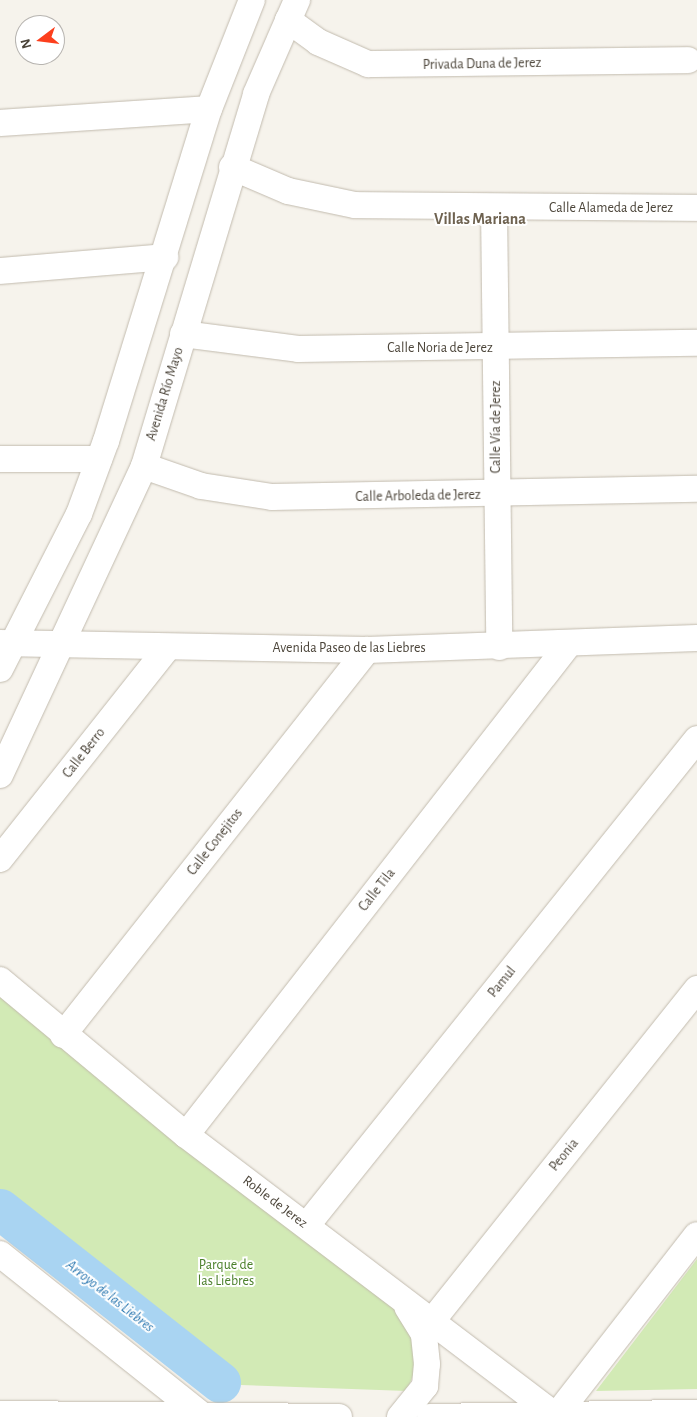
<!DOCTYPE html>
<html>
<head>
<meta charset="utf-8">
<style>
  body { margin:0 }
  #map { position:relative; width:697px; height:1417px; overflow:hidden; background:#f6f3ec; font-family:"Alegreya Sans",sans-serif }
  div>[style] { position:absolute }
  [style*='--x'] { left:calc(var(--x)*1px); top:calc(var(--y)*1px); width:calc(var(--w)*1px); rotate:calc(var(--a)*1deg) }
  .green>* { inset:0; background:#d2eab5 }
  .river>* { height:41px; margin:-20.5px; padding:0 20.5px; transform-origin:20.5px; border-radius:20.5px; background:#a9d4f2 }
  .roads { filter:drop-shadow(0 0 1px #c2bbae) drop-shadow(0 0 1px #c2bbae) }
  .minor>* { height:26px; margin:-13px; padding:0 13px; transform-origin:13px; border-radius:13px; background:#fff }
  span { translate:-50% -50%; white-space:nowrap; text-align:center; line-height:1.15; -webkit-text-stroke:4px #fff; paint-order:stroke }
  .street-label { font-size:14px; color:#4b4439 }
  .park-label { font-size:14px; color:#4a7f2a }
  .water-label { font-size:15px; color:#2e7ab2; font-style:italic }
  .quarter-label { font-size:16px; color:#6e6250; font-weight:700 }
  .north { position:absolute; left:15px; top:15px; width:50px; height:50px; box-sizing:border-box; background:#fff; border:1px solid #b7b4b0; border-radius:50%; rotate:255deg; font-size:14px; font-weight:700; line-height:20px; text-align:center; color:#4b4439 }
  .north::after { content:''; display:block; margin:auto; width:18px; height:22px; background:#fc3f1d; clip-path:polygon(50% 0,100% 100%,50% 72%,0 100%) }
</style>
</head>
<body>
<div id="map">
  <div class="green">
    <i style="clip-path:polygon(0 997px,390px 1300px,416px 1334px,417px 1365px,407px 1391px,241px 1385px,0 1197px)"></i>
    <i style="clip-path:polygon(697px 1259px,697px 1389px,596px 1391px)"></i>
  </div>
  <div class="river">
    <i style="--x:0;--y:1209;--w:280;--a:38.2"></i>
  </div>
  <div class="roads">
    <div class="minor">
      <i style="--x:288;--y:20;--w:37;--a:36"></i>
      <i style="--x:318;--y:42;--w:55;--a:23.7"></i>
      <i style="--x:368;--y:64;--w:320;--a:-0.7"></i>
      <i style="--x:0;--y:123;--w:209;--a:-3.8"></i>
      <i style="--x:232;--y:167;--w:61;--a:23.2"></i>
      <i style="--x:288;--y:191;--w:68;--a:11.8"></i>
      <i style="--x:355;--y:205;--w:342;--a:0.5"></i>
      <i style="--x:494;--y:208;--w:439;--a:89.3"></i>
      <i style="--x:0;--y:271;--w:166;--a:-4.8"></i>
      <i style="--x:183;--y:334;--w:116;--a:7.4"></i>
      <i style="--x:298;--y:349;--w:399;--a:-0.9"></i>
      <i style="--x:0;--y:459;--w:99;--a:0"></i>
      <i style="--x:144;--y:466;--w:60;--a:19.3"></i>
      <i style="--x:201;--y:486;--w:72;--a:8.8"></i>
      <i style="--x:272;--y:497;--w:425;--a:-1.1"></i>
      <i style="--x:0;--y:643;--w:367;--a:1.1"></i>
      <i style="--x:367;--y:650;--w:330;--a:-2.1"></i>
      <i style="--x:0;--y:669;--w:174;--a:-63"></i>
      <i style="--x:79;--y:514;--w:78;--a:-69.7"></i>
      <i style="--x:106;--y:441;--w:348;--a:-72.8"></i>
      <i style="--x:209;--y:109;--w:117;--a:-68.5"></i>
      <i style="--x:0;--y:775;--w:341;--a:-65"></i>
      <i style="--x:144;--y:466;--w:388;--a:-73.2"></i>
      <i style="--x:256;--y:94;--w:103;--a:-66.4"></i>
      <i style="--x:0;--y:859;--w:270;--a:-51.6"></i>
      <i style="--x:0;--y:980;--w:242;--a:39.8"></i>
      <i style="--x:186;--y:1135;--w:466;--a:37.2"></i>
      <i style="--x:63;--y:1035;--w:491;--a:-51.7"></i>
      <i style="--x:186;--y:1135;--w:621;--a:-52.06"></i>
      <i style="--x:307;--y:1225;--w:623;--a:-51.25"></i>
      <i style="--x:0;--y:1254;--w:261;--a:38.6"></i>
      <i style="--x:432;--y:1321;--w:425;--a:-51.4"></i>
      <i style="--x:0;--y:1414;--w:339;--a:0.5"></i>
      <i style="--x:556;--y:1416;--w:229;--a:-52.1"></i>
      <i style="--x:400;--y:1417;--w:40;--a:-51"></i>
      <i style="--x:425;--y:1386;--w:22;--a:-85"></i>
      <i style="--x:427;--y:1364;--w:30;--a:-96"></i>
      <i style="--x:424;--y:1334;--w:31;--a:-122"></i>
      <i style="--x:430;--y:1417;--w:267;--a:-0.9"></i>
    </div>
  </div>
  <div class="street-label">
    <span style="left:482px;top:64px;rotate:-1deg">Privada Duna de Jerez</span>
    <span style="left:611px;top:208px">Calle Alameda de Jerez</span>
    <span style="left:440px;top:348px">Calle Noria de Jerez</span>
    <span style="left:165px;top:394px;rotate:-73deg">Avenida Río Mayo</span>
    <span style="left:496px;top:427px;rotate:-90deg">Calle Vía de Jerez</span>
    <span style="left:418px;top:496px;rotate:-1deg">Calle Arboleda de Jerez</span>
    <span style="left:349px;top:648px">Avenida Paseo de las Liebres</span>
    <span style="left:84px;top:753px;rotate:-52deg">Calle Berro</span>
    <span style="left:215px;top:842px;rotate:-52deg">Calle Conejitos</span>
    <span style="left:377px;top:890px;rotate:-52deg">Calle Tila</span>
    <span style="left:502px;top:982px;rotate:-51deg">Pamul</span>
    <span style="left:564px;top:1155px;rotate:-51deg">Peonia</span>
    <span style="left:275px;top:1202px;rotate:37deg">Roble de Jerez</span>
  </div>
  <div class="park-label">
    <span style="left:226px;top:1273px">Parque de<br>las Liebres</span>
  </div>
  <div class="water-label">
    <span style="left:110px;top:1296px;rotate:38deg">Arroyo de las Liebres</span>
  </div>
  <div class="quarter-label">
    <span style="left:480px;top:219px">Villas Mariana</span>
  </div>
  <div class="north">N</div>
</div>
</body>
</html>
